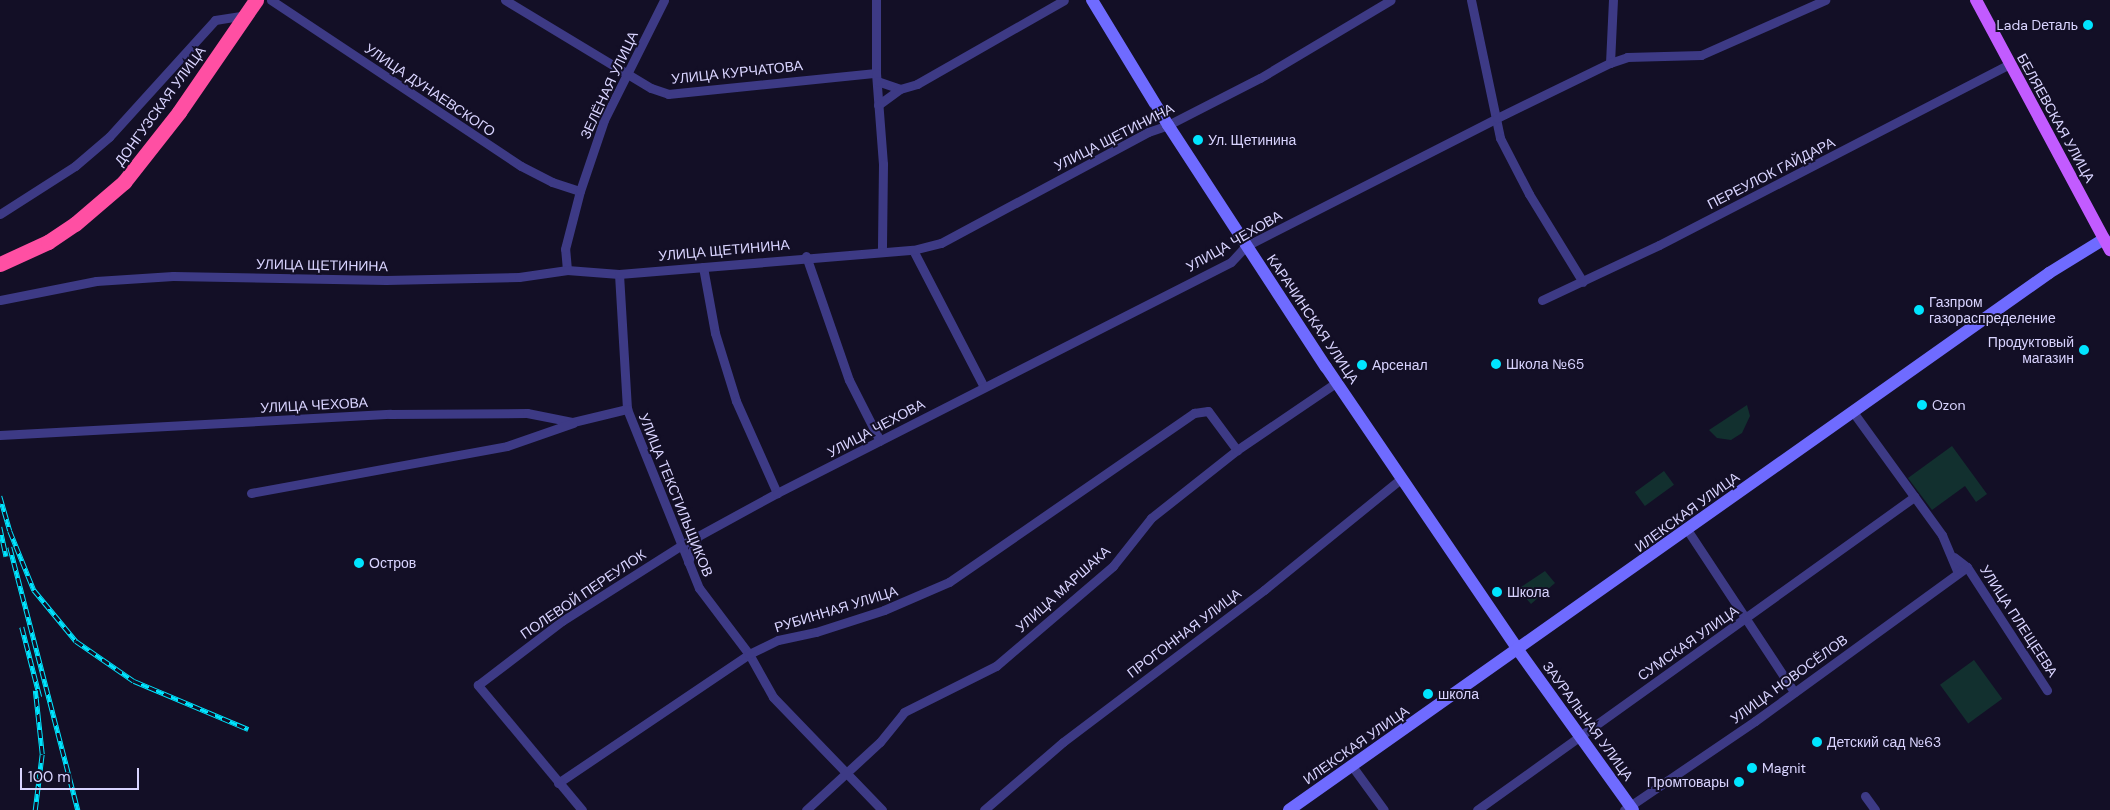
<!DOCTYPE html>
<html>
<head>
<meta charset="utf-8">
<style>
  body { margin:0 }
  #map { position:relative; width:2110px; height:810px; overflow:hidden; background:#130f26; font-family:"DM Sans",sans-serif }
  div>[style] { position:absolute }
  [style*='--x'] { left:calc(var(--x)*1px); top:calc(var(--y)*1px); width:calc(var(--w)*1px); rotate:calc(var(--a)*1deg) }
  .green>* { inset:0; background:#12302f; transform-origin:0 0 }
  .street>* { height:9px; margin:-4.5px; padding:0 4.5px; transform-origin:4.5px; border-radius:4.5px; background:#3d3a85 }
  .secondary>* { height:12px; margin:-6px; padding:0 6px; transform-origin:6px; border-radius:6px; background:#6f6bff }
  .primary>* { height:12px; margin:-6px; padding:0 6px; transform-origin:6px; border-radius:6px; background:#c25bff }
  .highway>* { height:15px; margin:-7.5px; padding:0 7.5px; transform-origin:7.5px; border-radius:7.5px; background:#ff4fa3 }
  .rail>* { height:4.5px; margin-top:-2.25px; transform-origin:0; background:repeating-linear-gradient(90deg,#130f26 0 8px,#00e5ff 0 16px); box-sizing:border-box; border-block:1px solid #00e5ff }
  .dots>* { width:14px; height:14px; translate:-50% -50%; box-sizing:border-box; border:2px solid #130f26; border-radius:50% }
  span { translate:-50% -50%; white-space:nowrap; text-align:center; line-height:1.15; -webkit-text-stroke:4px #130f26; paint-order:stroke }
  .poi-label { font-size:14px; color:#d9d4ff }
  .right { translate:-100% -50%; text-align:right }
  .left { translate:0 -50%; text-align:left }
  .street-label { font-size:14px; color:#d9d4ff }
  .scale { position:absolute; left:20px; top:768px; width:119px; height:22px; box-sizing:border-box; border:2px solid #d9d4ff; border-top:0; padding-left:6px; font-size:15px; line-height:18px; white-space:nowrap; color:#d9d4ff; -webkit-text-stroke:4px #130f26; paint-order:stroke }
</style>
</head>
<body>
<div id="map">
  <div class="green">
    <i style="clip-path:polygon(1747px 405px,1750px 416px,1742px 433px,1731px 440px,1717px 438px,1709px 430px)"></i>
    <i style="clip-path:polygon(1952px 446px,1987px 494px,1976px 502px,1965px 486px,1932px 510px,1908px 478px)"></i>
    <i style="left:1664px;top:471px;width:17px;height:36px;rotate:54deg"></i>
    <i style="clip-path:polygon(1545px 571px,1555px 583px,1531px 604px,1518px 589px)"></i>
    <i style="left:1974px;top:660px;width:48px;height:42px;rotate:54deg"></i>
  </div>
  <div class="street">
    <i style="--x:271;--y:0;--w:300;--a:33.6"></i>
    <i style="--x:521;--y:166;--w:35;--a:27"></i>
    <i style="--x:552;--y:182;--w:29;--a:18"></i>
    <i style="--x:505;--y:0;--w:170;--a:31.1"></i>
    <i style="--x:651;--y:88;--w:18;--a:19"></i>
    <i style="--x:668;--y:94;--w:209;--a:-5.8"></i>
    <i style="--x:876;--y:0;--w:73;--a:90"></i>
    <i style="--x:876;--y:73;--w:91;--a:85.6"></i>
    <i style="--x:883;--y:164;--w:86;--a:90.7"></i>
    <i style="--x:1471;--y:0;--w:141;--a:78.1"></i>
    <i style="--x:1500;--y:138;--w:63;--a:62.6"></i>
    <i style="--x:1529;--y:194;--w:103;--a:58.5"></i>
    <i style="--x:1610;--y:63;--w:63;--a:-87.3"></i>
    <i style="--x:877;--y:81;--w:24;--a:19"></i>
    <i style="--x:900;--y:89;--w:18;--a:-16"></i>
    <i style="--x:917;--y:84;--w:169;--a:-29.7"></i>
    <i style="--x:878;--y:105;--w:27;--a:-36"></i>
    <i style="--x:0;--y:214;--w:89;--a:-32.6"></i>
    <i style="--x:75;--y:166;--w:45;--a:-40.5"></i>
    <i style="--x:109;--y:137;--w:158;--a:-47.8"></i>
    <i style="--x:215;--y:20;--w:31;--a:-9"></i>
    <i style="--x:913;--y:250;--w:154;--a:62.6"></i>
    <i style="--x:806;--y:256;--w:131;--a:70.9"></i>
    <i style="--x:849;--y:380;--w:68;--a:63.1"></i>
    <i style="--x:703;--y:267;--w:67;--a:79.7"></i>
    <i style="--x:715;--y:333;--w:71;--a:72.8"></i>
    <i style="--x:736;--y:401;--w:101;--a:66"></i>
    <i style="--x:567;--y:270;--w:21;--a:-95"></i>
    <i style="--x:565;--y:249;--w:60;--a:-75.5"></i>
    <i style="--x:580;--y:191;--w:75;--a:-71.3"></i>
    <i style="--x:604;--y:120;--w:134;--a:-63.4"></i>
    <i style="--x:619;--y:274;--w:135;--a:86.6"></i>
    <i style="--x:627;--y:409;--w:193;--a:68.1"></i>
    <i style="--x:699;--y:588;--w:83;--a:52.9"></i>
    <i style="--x:749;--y:654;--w:49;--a:60.8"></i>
    <i style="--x:773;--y:697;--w:157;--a:46"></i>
    <i style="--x:0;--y:300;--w:98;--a:-11.2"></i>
    <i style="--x:96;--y:281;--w:77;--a:-3.7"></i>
    <i style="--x:173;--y:276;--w:213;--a:1.1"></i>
    <i style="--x:386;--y:280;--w:133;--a:-1.3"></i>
    <i style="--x:519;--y:277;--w:49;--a:-8.3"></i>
    <i style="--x:567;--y:270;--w:52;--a:4.4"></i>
    <i style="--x:619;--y:274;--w:295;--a:-4.7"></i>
    <i style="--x:913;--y:250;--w:29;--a:-14"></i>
    <i style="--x:941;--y:243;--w:235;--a:-28.2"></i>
    <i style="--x:1148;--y:132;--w:21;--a:-19"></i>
    <i style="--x:1168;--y:125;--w:103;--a:-27.1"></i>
    <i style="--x:1260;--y:78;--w:152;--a:-30.8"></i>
    <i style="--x:1542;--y:300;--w:129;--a:-25.2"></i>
    <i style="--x:1659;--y:245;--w:394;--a:-27.3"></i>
    <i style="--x:1853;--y:412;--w:152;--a:54.1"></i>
    <i style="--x:1942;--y:535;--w:41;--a:67.2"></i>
    <i style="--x:0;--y:435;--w:391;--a:-3.1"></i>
    <i style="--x:390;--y:414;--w:137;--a:-0.4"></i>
    <i style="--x:527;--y:413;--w:47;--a:11.1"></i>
    <i style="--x:573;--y:422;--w:56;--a:-13.5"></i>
    <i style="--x:251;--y:493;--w:260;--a:-10.4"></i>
    <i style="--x:507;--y:446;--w:70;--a:-19.2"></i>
    <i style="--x:1688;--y:531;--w:193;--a:56.6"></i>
    <i style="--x:1954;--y:557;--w:16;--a:38"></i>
    <i style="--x:1967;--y:567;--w:147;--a:57"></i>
    <i style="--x:688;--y:562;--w:28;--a:-69"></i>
    <i style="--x:1352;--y:766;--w:54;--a:54"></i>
    <i style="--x:558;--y:783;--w:230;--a:-34"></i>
    <i style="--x:749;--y:654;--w:32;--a:-26"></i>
    <i style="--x:778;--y:640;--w:39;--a:-12"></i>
    <i style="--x:816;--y:632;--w:71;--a:-17.9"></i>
    <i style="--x:884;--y:610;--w:71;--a:-23.3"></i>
    <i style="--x:949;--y:582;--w:298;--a:-34.6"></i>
    <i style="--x:1194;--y:413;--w:14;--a:-8"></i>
    <i style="--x:1208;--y:411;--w:49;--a:53.4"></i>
    <i style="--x:1865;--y:796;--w:17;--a:54"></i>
    <i style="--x:582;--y:810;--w:163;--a:-129.8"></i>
    <i style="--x:478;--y:685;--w:106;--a:-37.3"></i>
    <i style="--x:562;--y:621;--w:140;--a:-32.4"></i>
    <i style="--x:680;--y:546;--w:111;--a:-28.7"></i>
    <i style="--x:777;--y:493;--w:509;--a:-26.97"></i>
    <i style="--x:1231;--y:262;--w:22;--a:-47"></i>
    <i style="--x:1246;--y:246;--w:282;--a:-27"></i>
    <i style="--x:1497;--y:118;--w:126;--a:-26"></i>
    <i style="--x:1610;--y:63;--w:18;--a:-19"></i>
    <i style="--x:1627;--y:57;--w:74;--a:-1.5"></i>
    <i style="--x:1701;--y:55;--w:136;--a:-23.9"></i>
    <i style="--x:806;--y:810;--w:100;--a:-42.6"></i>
    <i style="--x:880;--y:742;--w:38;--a:-51"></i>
    <i style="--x:904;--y:712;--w:103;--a:-26.6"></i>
    <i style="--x:996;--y:666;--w:154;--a:-40.5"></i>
    <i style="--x:1113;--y:566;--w:61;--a:-51.6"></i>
    <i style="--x:1151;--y:518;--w:110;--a:-38.3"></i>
    <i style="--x:1237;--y:450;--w:121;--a:-34.2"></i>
    <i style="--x:984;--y:810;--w:104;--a:-40.7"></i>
    <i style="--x:1063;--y:742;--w:252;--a:-37.1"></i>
    <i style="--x:1264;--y:590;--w:178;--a:-39.1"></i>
    <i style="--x:1477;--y:810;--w:538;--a:-35.61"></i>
    <i style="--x:1624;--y:810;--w:158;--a:-34.2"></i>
    <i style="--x:1755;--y:721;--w:262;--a:-36"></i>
  </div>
  <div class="secondary">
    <i style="--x:1092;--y:0;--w:146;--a:58.7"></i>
    <i style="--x:1168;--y:125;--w:289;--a:56.9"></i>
    <i style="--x:1326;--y:367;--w:342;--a:55.8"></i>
    <i style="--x:1518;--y:650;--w:197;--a:54.3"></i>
    <i style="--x:1289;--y:810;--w:931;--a:-35.24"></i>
    <i style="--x:2049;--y:273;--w:65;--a:-31.7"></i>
  </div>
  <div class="primary">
    <i style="--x:1976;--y:0;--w:284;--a:61.8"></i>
  </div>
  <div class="highway">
    <i style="--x:0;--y:264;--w:53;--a:-24.6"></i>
    <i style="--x:48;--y:242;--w:32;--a:-34"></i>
    <i style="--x:75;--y:224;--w:65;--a:-40.6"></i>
    <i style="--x:124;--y:182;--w:89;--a:-51.8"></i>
    <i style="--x:179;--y:112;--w:136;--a:-55.5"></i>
  </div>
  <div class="rail">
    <i style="--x:0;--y:496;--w:36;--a:74"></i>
    <i style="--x:10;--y:531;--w:64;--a:67.9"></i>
    <i style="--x:34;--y:590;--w:66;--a:50.5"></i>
    <i style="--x:76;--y:641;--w:70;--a:34.6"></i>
    <i style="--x:134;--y:681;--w:124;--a:22.8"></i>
    <i style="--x:0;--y:527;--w:30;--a:78"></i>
    <i style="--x:10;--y:547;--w:272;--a:75.5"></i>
    <i style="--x:22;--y:627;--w:72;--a:75.6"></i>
    <i style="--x:35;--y:810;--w:56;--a:-82.9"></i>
    <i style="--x:42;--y:754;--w:64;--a:-96.2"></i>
  </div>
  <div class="dots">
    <i style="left:2088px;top:25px;background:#00e5ff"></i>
    <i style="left:1198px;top:140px;background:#00e5ff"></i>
    <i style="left:1919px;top:310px;background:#00e5ff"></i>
    <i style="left:2084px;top:350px;background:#00e5ff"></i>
    <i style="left:1496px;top:364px;background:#00e5ff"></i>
    <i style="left:1362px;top:365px;background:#00e5ff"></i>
    <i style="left:1922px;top:405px;background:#00e5ff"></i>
    <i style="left:359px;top:563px;background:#00e5ff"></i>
    <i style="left:1497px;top:592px;background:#00e5ff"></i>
    <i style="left:1428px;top:694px;background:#00e5ff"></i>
    <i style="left:1817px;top:742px;background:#00e5ff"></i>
    <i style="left:1752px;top:768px;background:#00e5ff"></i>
    <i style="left:1739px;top:782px;background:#00e5ff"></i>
  </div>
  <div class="poi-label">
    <span class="right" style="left:2078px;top:25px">Lada Dеталь</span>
    <span class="left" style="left:1208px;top:140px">Ул. Щетинина</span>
    <span class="left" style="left:1929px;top:310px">Газпром<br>газораспределение</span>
    <span class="right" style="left:2074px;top:350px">Продуктовый<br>магазин</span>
    <span class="left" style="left:1506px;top:364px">Школа №65</span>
    <span class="left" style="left:1372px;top:365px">Арсенал</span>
    <span class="left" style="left:1932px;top:405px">Ozon</span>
    <span class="left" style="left:369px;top:563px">Остров</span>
    <span class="left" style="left:1507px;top:592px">Школа</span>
    <span class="left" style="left:1438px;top:694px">школа</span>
    <span class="left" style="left:1827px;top:742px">Детский сад №63</span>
    <span class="left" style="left:1762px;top:768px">Magnit</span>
    <span class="right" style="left:1729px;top:782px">Промтовары</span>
  </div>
  <div class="street-label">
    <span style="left:737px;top:72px;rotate:-6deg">УЛИЦА КУРЧАТОВА</span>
    <span style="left:609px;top:85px;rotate:-65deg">ЗЕЛЁНАЯ УЛИЦА</span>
    <span style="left:430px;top:90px;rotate:34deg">УЛИЦА ДУНАЕВСКОГО</span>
    <span style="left:160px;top:106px;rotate:-54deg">ДОНГУЗСКАЯ УЛИЦА</span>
    <span style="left:2056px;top:118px;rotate:61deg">БЕЛЯЕВСКАЯ УЛИЦА</span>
    <span style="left:1114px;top:137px;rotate:-27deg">УЛИЦА ЩЕТИНИНА</span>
    <span style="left:1771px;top:173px;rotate:-27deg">ПЕРЕУЛОК ГАЙДАРА</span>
    <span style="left:1234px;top:241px;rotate:-30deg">УЛИЦА ЧЕХОВА</span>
    <span style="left:724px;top:250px;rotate:-5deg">УЛИЦА ЩЕТИНИНА</span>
    <span style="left:322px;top:265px;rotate:1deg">УЛИЦА ЩЕТИНИНА</span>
    <span style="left:1313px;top:319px;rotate:56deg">КАРАЧИНСКАЯ УЛИЦА</span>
    <span style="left:314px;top:405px;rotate:-3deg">УЛИЦА ЧЕХОВА</span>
    <span style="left:876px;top:428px;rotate:-28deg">УЛИЦА ЧЕХОВА</span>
    <span style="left:676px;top:495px;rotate:68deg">УЛИЦА ТЕКСТИЛЬЩИКОВ</span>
    <span style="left:1687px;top:512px;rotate:-36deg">ИЛЕКСКАЯ УЛИЦА</span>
    <span style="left:1063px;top:589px;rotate:-42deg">УЛИЦА МАРШАКА</span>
    <span style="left:583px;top:594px;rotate:-34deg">ПОЛЕВОЙ ПЕРЕУЛОК</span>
    <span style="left:836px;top:609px;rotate:-17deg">РУБИННАЯ УЛИЦА</span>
    <span style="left:2019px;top:621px;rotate:57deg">УЛИЦА ПЛЕЩЕЕВА</span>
    <span style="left:1184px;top:633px;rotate:-37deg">ПРОГОННАЯ УЛИЦА</span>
    <span style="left:1688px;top:643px;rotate:-35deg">СУМСКАЯ УЛИЦА</span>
    <span style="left:1789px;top:679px;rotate:-36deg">УЛИЦА НОВОСЁЛОВ</span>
    <span style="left:1588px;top:721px;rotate:54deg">ЗАУРАЛЬНАЯ УЛИЦА</span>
    <span style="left:1356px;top:745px;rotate:-35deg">ИЛЕКСКАЯ УЛИЦА</span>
  </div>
  <div class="scale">100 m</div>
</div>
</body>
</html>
